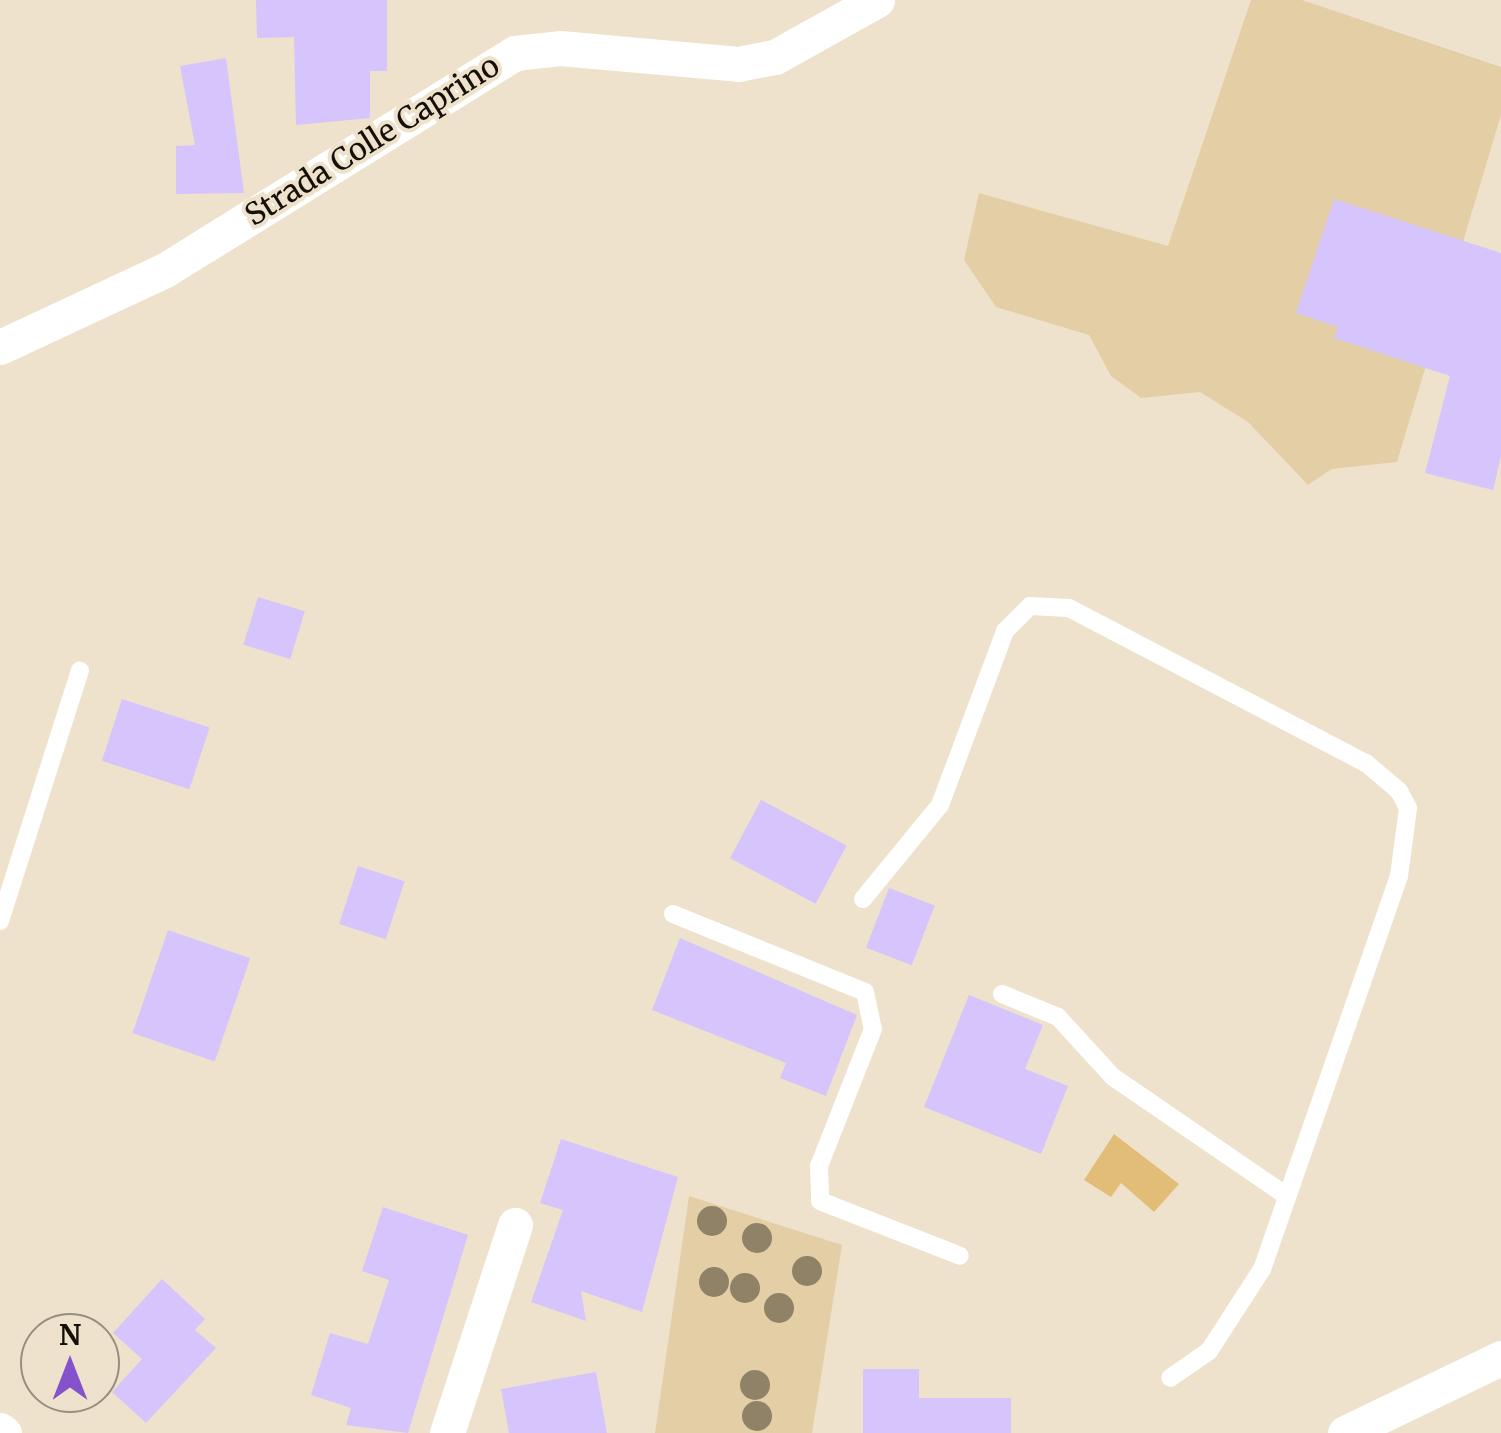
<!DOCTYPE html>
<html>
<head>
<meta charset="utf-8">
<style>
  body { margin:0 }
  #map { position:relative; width:1501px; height:1433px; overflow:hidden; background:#efe2cc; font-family:Merriweather,serif }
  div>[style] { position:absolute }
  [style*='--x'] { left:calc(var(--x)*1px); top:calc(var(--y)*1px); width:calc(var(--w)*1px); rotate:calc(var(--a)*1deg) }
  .green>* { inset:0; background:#e4cea5 }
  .water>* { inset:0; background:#e1bd77 }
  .building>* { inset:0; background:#d6c4fc; transform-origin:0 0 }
  .lane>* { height:18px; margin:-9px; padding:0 9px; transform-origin:9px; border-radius:9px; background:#fff }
  .street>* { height:35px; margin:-17.5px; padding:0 17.5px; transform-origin:17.5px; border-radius:17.5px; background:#fff }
  .trees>* { width:30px; height:30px; margin:-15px; border-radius:50%; background:#908267 }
  span { translate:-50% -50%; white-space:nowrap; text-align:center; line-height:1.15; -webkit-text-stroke:8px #efe2cc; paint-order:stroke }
  .street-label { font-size:30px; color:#140f08 }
  .north { position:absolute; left:20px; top:1313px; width:100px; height:100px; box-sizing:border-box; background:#efe2cc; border:2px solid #978e7e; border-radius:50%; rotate:0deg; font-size:28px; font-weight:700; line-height:40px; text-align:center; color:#140f08 }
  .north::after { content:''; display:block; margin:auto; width:35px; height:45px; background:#8453cc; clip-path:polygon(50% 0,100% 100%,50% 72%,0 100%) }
</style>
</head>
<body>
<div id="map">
  <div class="green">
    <i style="clip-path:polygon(1251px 0,1302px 0,1501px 67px,1501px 115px,1397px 462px,1332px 469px,1308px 485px,1248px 422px,1200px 392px,1141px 398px,1111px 376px,1089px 335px,996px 307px,964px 260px,979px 193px,1168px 246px)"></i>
    <i style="clip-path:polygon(689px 1196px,842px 1245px,812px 1433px,655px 1433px)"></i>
  </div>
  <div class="water">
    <i style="clip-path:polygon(1114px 1134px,1179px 1184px,1154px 1212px,1121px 1183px,1111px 1197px,1084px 1180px)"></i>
  </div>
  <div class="building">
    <i style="clip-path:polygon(256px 0,387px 0,387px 71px,370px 71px,370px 118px,296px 125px,294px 37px,257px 38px)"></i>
    <i style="clip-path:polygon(226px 58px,244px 193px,176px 194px,176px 146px,195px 145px,180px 66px)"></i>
    <i style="clip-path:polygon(1334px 199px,1501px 253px,1501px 456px,1493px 490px,1425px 473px,1450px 376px,1334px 338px,1338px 327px,1296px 313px)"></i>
    <i style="left:258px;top:597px;width:49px;height:50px;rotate:17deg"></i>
    <i style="left:122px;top:699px;width:92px;height:65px;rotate:18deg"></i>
    <i style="left:761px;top:800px;width:97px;height:66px;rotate:28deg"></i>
    <i style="left:358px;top:866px;width:49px;height:61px;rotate:18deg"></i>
    <i style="left:889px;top:888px;width:49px;height:64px;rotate:21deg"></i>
    <i style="left:168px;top:930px;width:87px;height:109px;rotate:19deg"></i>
    <i style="clip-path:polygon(680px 938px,857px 1015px,826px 1096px,780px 1078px,786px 1063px,652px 1010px)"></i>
    <i style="clip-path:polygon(969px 995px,1043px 1025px,1025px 1069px,1068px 1086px,1041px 1154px,924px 1107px)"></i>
    <i style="clip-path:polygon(561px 1139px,678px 1177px,642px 1312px,581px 1291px,586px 1321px,531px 1302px,563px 1210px,540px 1203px)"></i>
    <i style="clip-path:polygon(383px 1207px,468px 1235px,408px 1433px,346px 1425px,351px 1408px,311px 1395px,330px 1333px,368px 1344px,389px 1280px,362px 1271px)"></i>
    <i style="clip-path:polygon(162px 1279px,205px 1319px,195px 1330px,216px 1348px,146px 1423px,112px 1392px,142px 1359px,113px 1333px)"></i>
    <i style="clip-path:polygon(863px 1369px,919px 1369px,919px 1398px,1011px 1398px,1011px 1433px,863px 1433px)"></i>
    <i style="clip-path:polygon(596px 1372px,607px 1433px,509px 1433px,501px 1389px)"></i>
  </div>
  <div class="lane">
    <i style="--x:863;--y:899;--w:122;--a:-50.7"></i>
    <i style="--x:940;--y:805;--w:186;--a:-69.5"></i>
    <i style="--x:1005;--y:631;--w:35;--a:-45"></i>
    <i style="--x:1030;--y:606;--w:39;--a:3"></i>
    <i style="--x:1069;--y:608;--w:335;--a:27.6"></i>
    <i style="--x:1366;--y:763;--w:43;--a:40.3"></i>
    <i style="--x:1399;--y:791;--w:19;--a:62"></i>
    <i style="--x:1408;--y:808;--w:69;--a:97.5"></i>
    <i style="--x:1399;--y:876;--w:416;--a:109.2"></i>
    <i style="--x:1262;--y:1269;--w:98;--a:122.9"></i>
    <i style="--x:1209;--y:1351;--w:47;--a:145.3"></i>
    <i style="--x:673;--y:914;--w:207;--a:22.1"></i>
    <i style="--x:865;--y:992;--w:38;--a:78"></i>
    <i style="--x:873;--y:1029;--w:147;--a:111.5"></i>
    <i style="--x:819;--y:1166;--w:35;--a:88"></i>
    <i style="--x:820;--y:1201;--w:150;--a:21.4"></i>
    <i style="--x:0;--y:921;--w:263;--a:-72.3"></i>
    <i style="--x:1002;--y:994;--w:61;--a:22.3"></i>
    <i style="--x:1058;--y:1017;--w:81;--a:47.5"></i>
    <i style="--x:1113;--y:1077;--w:211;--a:34.4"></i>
  </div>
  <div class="street">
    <i style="--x:0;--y:347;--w:182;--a:-25"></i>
    <i style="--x:165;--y:270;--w:412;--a:-31.8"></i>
    <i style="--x:515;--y:53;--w:45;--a:-6.3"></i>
    <i style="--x:560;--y:48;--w:179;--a:5.1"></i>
    <i style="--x:738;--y:64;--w:38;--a:-11"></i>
    <i style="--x:775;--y:57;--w:117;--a:-29.2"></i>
    <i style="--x:0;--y:1430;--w:5;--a:37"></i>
    <i style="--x:447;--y:1433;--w:219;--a:-71.9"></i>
    <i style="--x:1345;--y:1433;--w:173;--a:-25.7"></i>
  </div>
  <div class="trees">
    <i style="left:712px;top:1221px"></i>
    <i style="left:757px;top:1238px"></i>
    <i style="left:807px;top:1271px"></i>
    <i style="left:714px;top:1282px"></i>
    <i style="left:745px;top:1288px"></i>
    <i style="left:779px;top:1308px"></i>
    <i style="left:755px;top:1385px"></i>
    <i style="left:757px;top:1416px"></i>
  </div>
  <div class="street-label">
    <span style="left:372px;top:140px;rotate:-32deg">Strada Colle Caprino</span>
  </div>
  <div class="north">N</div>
</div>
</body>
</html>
